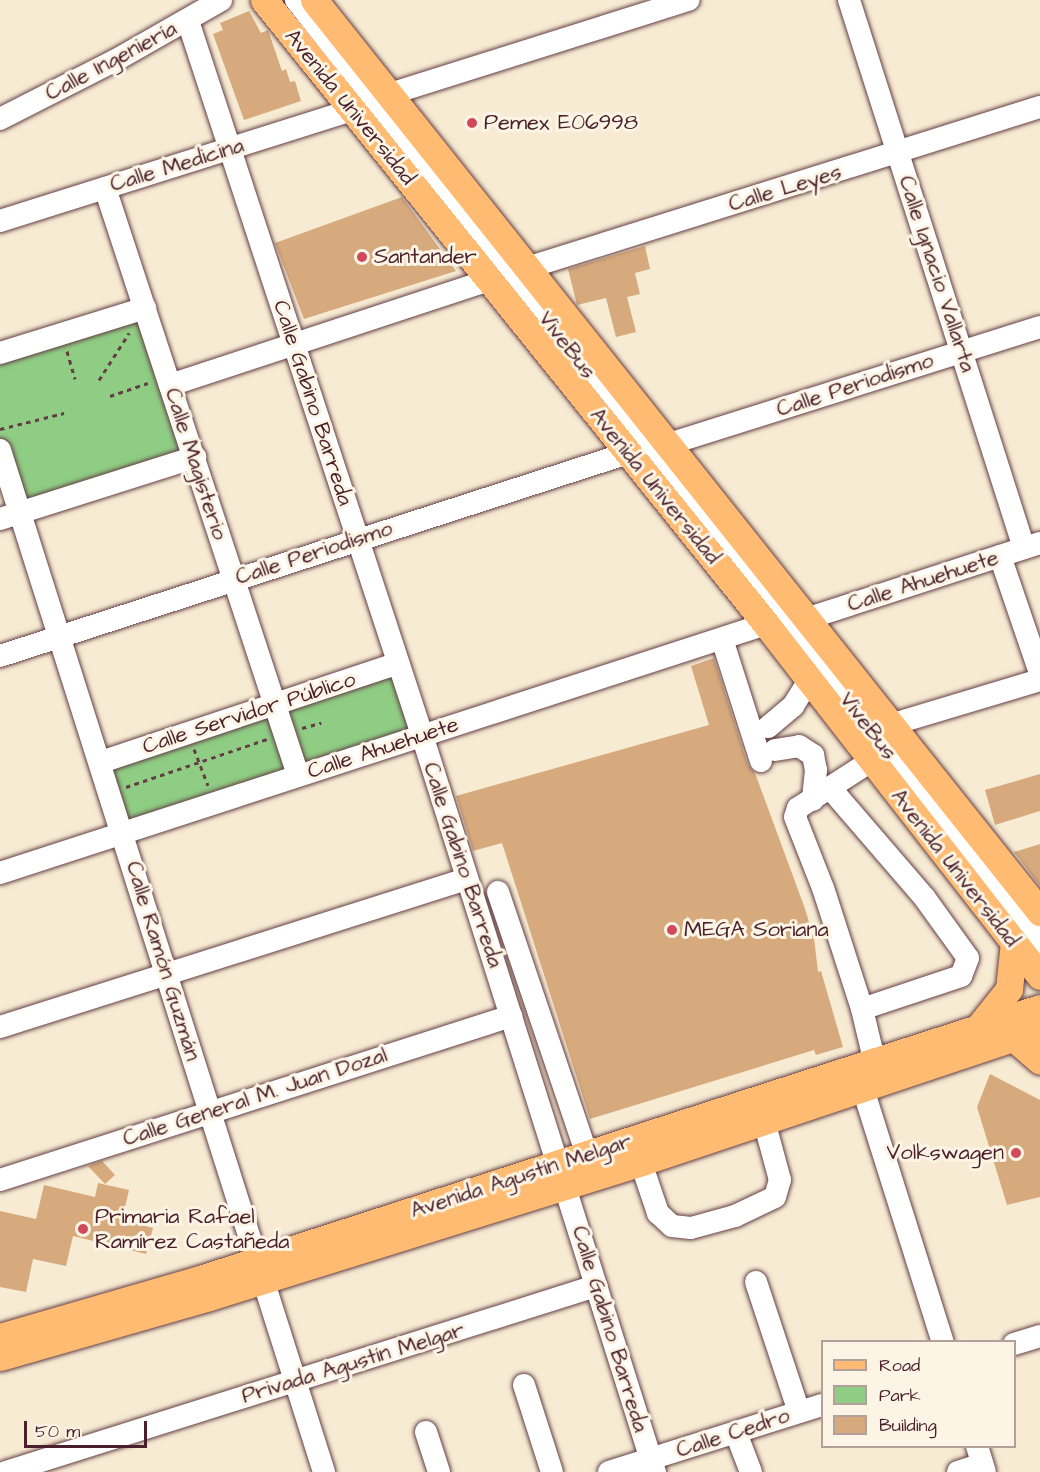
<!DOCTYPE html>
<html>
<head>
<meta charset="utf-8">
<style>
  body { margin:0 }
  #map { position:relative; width:1040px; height:1472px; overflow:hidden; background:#f7ebd3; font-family:"Architects Daughter",sans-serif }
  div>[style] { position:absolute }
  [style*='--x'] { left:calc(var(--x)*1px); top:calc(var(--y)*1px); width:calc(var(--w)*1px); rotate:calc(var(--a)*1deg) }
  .green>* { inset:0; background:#8fcd84; transform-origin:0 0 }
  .building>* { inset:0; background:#d6aa7d }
  .path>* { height:3px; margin-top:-1.5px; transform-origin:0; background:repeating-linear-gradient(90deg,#643e44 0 4.5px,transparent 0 9px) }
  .roads { filter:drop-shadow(0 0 2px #643e44) drop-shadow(0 0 2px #643e44) }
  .minor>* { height:22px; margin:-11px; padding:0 11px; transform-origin:11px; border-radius:11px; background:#fff }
  .major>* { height:27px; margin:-13.5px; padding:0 13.5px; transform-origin:13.5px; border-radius:13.5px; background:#ffbb71 }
  .dots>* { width:16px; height:16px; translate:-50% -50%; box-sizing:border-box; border:3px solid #fcf5e5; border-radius:50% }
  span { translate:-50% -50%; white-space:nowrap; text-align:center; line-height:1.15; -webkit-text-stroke:6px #fcf5e5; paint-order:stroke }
  .street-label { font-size:22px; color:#4a1f2b }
  .poi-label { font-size:22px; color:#4a1f2b }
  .left { translate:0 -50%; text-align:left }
  .right { translate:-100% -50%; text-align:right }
  .legend { position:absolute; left:821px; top:1340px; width:195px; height:108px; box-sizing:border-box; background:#fcf5e5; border:2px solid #b59f9b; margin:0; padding:8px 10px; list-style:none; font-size:18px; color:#4a1f2b }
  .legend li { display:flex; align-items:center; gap:12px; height:30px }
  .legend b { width:30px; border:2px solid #b59f9b }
  .scale { position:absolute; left:24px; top:1421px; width:123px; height:27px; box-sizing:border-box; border:3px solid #4a1f2b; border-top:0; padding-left:8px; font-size:18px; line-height:21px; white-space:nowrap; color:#4a1f2b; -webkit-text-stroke:4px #fcf5e5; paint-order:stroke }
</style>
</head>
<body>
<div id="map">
  <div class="green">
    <i style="clip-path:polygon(145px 308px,195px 457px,20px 512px,0 450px,0 353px)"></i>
    <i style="left:398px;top:663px;width:76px;height:313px;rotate:72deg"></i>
  </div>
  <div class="building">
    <i style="clip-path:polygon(249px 11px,261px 33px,268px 30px,282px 71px,286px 69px,290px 82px,295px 81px,301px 101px,244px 120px,213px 34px,223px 30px,220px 23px)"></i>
    <i style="clip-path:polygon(402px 197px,456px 271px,304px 319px,275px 243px)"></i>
    <i style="clip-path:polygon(645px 246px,650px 269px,635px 273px,640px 294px,627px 297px,636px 332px,616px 337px,606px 298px,577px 305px,568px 269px)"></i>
    <i style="clip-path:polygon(714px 658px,748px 765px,755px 773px,804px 906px,814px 938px,818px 972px,821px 971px,843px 1047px,816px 1055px,814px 1050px,590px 1119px,502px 843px,473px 851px,456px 796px,709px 725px,691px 666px)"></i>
    <i style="clip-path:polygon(1040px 774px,1040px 811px,995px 825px,985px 790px)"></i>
    <i style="clip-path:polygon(1040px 844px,1040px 886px,1014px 852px)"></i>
    <i style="clip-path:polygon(990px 1074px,1040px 1100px,1040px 1197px,1007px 1205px,977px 1107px)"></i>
    <i style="clip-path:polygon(102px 1161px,115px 1175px,105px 1184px,88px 1166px)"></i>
    <i style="clip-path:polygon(98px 1183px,129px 1190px,122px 1220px,153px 1228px,146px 1254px,73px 1236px,66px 1266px,33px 1259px,26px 1292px,0 1287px,0 1211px,36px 1219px,44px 1185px,95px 1197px)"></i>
  </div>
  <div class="path">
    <i style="--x:67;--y:351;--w:29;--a:74"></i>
    <i style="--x:99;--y:380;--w:56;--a:-57.4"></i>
    <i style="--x:110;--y:396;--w:40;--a:-18.9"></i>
    <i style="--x:0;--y:429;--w:66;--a:-14"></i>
    <i style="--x:302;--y:728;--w:20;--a:-15"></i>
    <i style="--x:194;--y:749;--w:39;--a:69"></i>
    <i style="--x:126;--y:787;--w:149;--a:-18.8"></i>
  </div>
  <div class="roads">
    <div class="minor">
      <i style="--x:296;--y:0;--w:1202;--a:51.76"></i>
      <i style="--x:849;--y:0;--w:575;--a:72.29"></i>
      <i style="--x:188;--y:21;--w:751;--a:71.85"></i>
      <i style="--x:422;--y:735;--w:773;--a:72.46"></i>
      <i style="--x:390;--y:94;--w:313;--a:-17.5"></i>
      <i style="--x:0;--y:119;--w:130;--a:-27"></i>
      <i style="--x:116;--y:60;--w:121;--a:-29.7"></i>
      <i style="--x:105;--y:188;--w:618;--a:71.8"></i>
      <i style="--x:0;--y:221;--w:370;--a:-17.5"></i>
      <i style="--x:530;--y:267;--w:535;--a:-17.42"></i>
      <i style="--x:0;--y:353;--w:152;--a:-17.2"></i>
      <i style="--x:170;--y:385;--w:336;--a:-18.2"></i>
      <i style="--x:669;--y:444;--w:389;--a:-17.5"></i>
      <i style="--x:0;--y:450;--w:1072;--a:72.41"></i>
      <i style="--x:0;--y:519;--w:205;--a:-17.6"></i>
      <i style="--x:1000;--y:556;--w:124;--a:71.1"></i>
      <i style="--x:806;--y:619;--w:246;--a:-18"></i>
      <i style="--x:722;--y:639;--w:128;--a:72.3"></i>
      <i style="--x:0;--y:656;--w:660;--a:-17.91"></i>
      <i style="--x:890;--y:725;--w:157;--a:-16.7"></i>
      <i style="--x:768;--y:727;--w:33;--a:-40"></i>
      <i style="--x:793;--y:706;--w:31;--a:-58"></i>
      <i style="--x:775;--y:750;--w:24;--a:-9"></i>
      <i style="--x:799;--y:746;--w:17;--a:33"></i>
      <i style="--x:813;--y:755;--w:15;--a:79"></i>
      <i style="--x:816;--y:770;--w:30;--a:96"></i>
      <i style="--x:871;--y:761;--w:87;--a:147.2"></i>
      <i style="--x:798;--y:808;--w:9;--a:108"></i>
      <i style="--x:795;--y:817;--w:76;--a:68.5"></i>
      <i style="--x:823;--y:888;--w:127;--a:72.1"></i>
      <i style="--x:862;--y:1009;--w:56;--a:76.5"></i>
      <i style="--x:101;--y:762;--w:313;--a:-18.4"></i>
      <i style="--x:831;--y:789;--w:143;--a:49.3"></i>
      <i style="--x:924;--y:897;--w:75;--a:54.2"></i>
      <i style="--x:968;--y:958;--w:19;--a:111"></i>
      <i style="--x:961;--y:976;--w:104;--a:161.6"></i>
      <i style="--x:0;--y:873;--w:805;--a:-18.01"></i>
      <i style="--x:498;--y:892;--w:278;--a:71.3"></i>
      <i style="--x:0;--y:1027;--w:490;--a:-17.6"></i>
      <i style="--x:863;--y:1089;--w:265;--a:72.5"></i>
      <i style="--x:636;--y:1148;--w:69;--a:71.3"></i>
      <i style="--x:658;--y:1213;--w:19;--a:43"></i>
      <i style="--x:672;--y:1226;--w:19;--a:6"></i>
      <i style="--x:691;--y:1228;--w:46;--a:-15.3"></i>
      <i style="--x:735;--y:1216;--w:44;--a:-25.4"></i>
      <i style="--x:775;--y:1197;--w:18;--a:-74"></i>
      <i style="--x:780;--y:1180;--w:61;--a:-105.2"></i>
      <i style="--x:0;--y:1180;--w:537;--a:-17.79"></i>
      <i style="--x:756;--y:1282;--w:137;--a:71.7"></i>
      <i style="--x:1014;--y:1344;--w:27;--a:-17"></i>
      <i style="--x:524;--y:1385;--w:91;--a:72.2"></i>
      <i style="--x:426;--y:1432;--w:42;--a:72"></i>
      <i style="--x:736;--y:1433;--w:42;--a:69"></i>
      <i style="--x:977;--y:1446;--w:27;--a:73"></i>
      <i style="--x:6;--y:1472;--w:619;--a:-17.5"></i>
      <i style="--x:609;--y:1472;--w:223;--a:-17.5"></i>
      <i style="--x:958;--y:1472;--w:25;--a:-18"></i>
    </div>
    <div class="major">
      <i style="--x:264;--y:0;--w:801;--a:51.18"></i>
      <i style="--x:766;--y:624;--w:446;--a:52.1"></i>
      <i style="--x:314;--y:0;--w:1166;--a:51.48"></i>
      <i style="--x:978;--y:1028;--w:50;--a:-51.5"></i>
      <i style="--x:1009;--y:989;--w:47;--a:-83.9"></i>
      <i style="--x:1015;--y:1039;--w:33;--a:41"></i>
      <i style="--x:0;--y:1337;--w:211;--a:-16.2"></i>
      <i style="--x:203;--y:1278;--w:879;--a:-17.88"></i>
      <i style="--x:0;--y:1357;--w:217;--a:-16"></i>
      <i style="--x:209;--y:1297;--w:454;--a:-17.3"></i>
      <i style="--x:642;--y:1162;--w:420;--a:-18.5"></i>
    </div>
  </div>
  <div class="dots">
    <i style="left:472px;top:123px;background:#d1495b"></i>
    <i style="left:362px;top:257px;background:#d1495b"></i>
    <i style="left:672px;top:930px;background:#d1495b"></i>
    <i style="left:1016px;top:1153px;background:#d1495b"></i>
    <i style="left:83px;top:1229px;background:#d1495b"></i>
  </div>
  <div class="street-label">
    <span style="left:111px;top:61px;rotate:-28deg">Calle Ingeniería</span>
    <span style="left:350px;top:107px;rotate:51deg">Avenida Universidad</span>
    <span style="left:177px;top:165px;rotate:-17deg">Calle Medicina</span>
    <span style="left:785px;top:188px;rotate:-17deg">Calle Leyes</span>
    <span style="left:937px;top:274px;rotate:72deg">Calle Ignacio Vallarta</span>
    <span style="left:567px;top:345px;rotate:52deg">ViveBus</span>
    <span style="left:855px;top:385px;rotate:-18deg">Calle Periodismo</span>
    <span style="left:313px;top:403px;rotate:72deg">Calle Gabino Barreda</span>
    <span style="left:196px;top:464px;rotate:72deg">Calle Magisterio</span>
    <span style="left:655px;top:486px;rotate:51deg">Avenida Universidad</span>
    <span style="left:314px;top:553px;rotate:-18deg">Calle Periodismo</span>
    <span style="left:923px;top:581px;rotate:-18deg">Calle Ahuehuete</span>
    <span style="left:249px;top:713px;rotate:-18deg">Calle Servidor Público</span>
    <span style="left:868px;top:726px;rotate:52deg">ViveBus</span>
    <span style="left:383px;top:748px;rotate:-18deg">Calle Ahuehuete</span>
    <span style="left:463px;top:865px;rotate:72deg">Calle Gabino Barreda</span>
    <span style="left:955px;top:868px;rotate:52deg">Avenida Universidad</span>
    <span style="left:163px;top:961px;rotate:73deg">Calle Ramón Guzmán</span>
    <span style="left:255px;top:1097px;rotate:-18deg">Calle General M. Juan Dozal</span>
    <span style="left:521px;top:1176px;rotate:-18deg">Avenida Agustín Melgar</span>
    <span style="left:610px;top:1329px;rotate:73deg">Calle Gabino Barreda</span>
    <span style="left:353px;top:1363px;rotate:-17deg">Privada Agustín Melgar</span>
    <span style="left:733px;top:1433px;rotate:-18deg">Calle Cedro</span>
  </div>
  <div class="poi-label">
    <span class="left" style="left:484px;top:123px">Pemex E06998</span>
    <span class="left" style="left:374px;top:257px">Santander</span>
    <span class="left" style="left:684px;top:930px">MEGA Soriana</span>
    <span class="right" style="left:1004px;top:1153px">Volkswagen</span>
    <span class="left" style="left:95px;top:1229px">Primaria Rafael<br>Ramírez Castañeda</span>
  </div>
  <ul class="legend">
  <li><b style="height:8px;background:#ffbb71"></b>Road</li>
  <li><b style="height:16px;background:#8fcd84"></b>Park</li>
  <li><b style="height:16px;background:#d6aa7d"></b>Building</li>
  </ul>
  <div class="scale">50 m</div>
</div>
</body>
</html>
